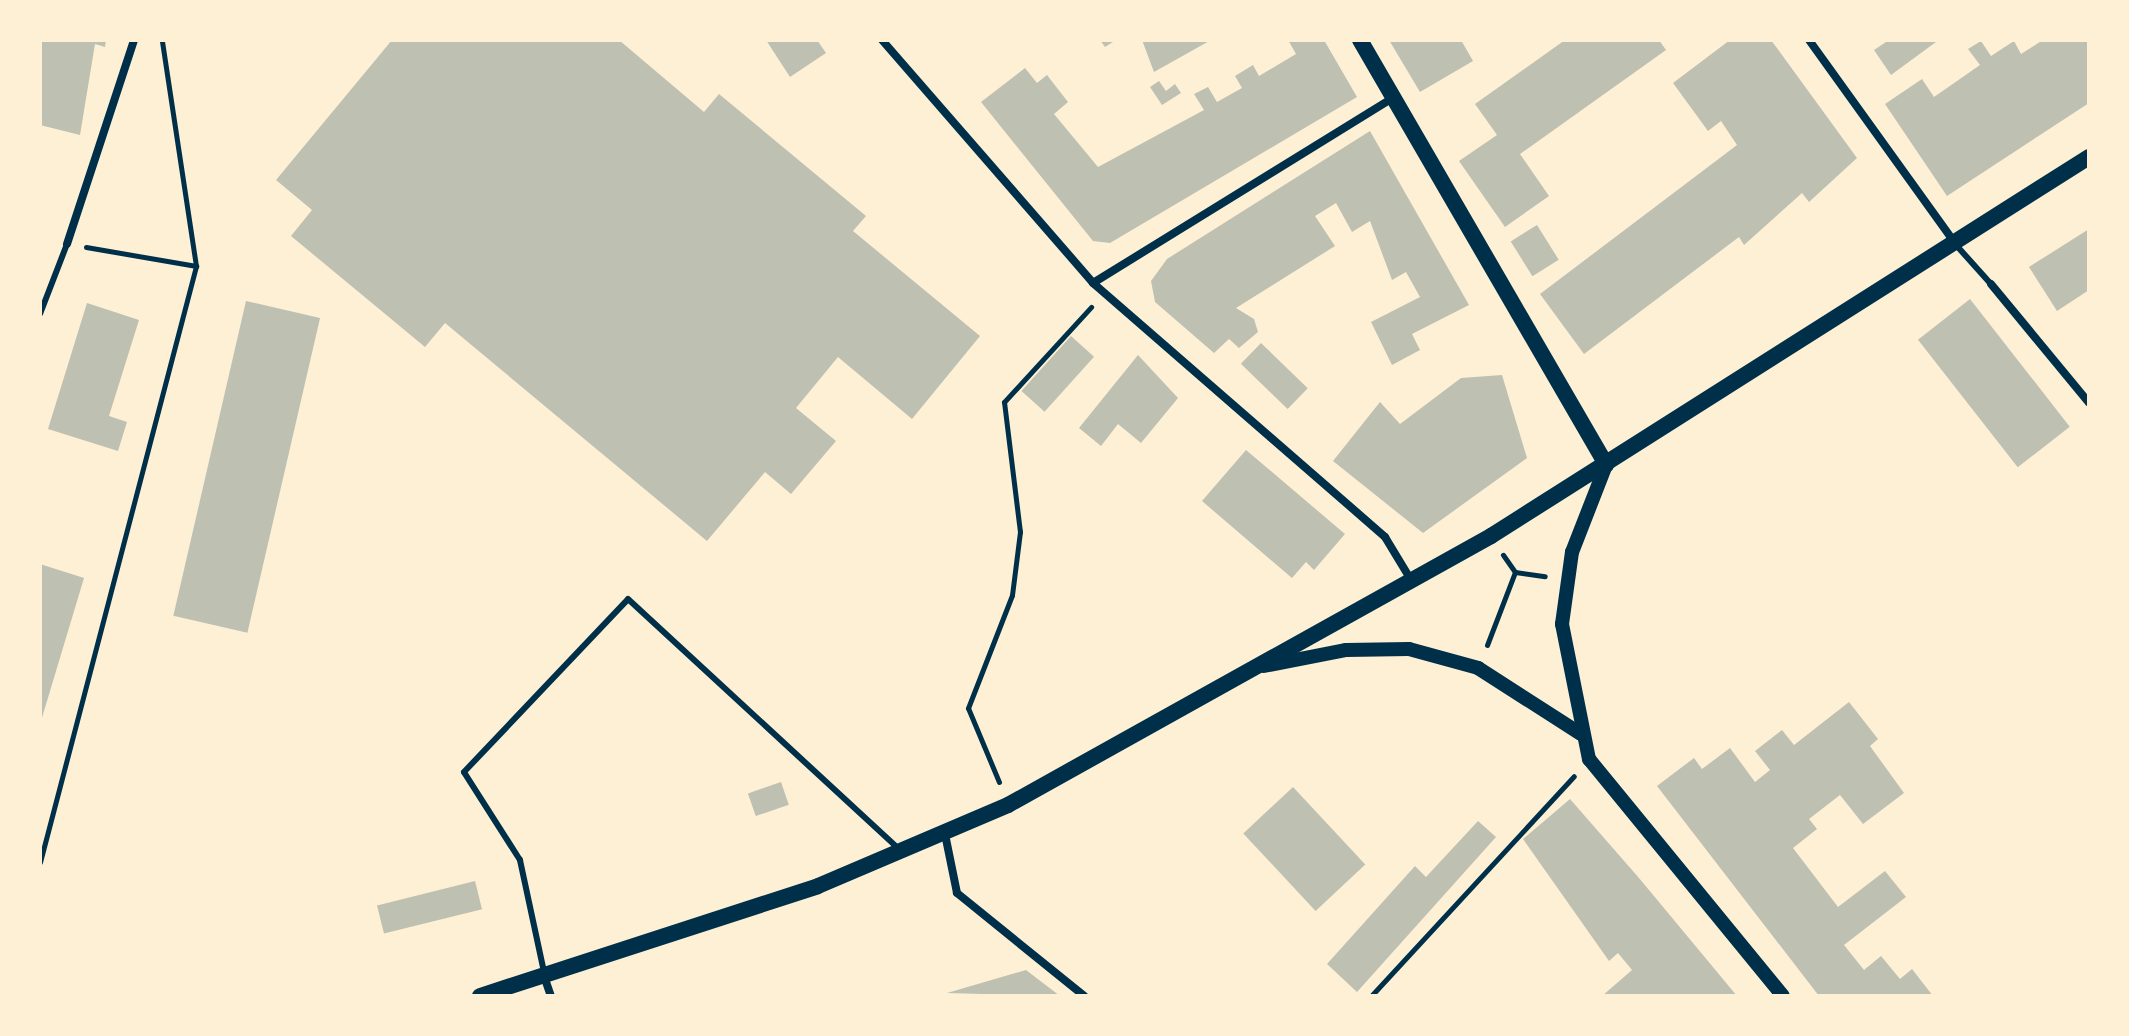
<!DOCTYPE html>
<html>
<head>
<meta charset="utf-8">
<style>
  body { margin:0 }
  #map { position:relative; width:2129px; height:1036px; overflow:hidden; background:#fdf0d5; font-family:"Archivo Narrow",sans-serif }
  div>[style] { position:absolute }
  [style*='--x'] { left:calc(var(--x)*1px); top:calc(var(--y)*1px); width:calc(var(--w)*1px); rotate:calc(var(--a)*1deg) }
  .building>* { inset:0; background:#bec0b2; transform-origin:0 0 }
  .path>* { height:5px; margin:-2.5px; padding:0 2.5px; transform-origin:2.5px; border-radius:2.5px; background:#003049 }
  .service>* { height:6px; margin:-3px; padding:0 3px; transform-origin:3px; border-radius:3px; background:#003049 }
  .minor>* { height:8px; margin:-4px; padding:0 4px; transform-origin:4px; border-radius:4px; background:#003049 }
  .tertiary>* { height:14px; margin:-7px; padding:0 7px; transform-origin:7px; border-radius:7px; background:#003049 }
  .secondary>* { height:16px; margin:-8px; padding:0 8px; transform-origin:8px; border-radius:8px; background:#003049 }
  span { translate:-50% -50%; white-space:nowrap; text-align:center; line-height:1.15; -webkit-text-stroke:6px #fdf0d5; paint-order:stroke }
  .frame { position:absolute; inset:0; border:42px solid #fdf0d5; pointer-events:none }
</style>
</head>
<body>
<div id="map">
  <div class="building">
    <i style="clip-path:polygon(40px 40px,106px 40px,105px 47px,95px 44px,80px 135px,40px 125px)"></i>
    <i style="clip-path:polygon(392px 40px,619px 40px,704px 112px,719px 94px,866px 216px,853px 231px,980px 336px,912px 419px,838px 357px,796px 408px,836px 441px,791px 494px,765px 472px,707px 541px,445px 323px,425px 347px,291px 236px,312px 210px,276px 180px)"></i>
    <i style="clip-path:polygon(766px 40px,817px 40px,826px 53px,790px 77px)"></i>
    <i style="clip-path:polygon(1100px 40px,1116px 40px,1105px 47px)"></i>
    <i style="clip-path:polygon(1142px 40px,1211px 40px,1154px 72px)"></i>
    <i style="clip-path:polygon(1288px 40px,1324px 40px,1357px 97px,1110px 243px,1093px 241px,981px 102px,1025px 68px,1037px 83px,1047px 75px,1068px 102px,1054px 114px,1098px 167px,1204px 110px,1194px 94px,1208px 87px,1217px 102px,1242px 88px,1235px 76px,1253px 65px,1259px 76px,1296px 54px)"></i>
    <i style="clip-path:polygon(1389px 40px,1461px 40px,1473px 61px,1420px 92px)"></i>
    <i style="clip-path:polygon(1565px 40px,1659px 40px,1666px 50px,1520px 154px,1549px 196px,1505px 227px,1459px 161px,1497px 135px,1475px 104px)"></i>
    <i style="clip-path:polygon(1730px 40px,1771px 40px,1857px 158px,1809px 202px,1802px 193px,1744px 245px,1739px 237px,1584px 354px,1540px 294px,1737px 145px,1721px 121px,1708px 131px,1673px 83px)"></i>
    <i style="clip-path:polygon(1889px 40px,1934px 40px,1936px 42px,1891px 75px,1874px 50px)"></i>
    <i style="clip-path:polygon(2043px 40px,2089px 40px,2089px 103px,1947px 196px,1885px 104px,1922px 79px,1934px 97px,1980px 65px,1968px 49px,1981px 41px,1991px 56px,2014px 41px,2021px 54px)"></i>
    <i style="clip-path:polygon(1159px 81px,1166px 91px,1175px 84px,1181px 93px,1162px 105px,1150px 87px)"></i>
    <i style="clip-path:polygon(1370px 131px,1469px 305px,1412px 334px,1420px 350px,1392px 365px,1371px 322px,1420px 297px,1406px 272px,1392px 280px,1370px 221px,1352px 232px,1336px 203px,1315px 216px,1335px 246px,1236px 308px,1254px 319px,1258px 332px,1239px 348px,1229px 339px,1214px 353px,1155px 302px,1151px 281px,1167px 259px)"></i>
    <i style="left:1537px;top:225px;width:41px;height:31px;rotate:58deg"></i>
    <i style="clip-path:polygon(2089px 229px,2089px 290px,2057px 311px,2029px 267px)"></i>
    <i style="left:1970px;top:299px;width:162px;height:66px;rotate:52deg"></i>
    <i style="left:246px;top:301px;width:76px;height:323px;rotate:13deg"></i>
    <i style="clip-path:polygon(87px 303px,139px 320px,109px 416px,127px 422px,118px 451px,48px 429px)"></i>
    <i style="left:1071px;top:336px;width:31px;height:74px;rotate:42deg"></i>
    <i style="left:1261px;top:343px;width:65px;height:29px;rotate:44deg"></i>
    <i style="clip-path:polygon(1138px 355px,1178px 398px,1141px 443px,1118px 424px,1101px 446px,1079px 428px)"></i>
    <i style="clip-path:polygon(1502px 375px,1527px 458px,1423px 533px,1333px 461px,1380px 402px,1400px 424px,1461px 378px)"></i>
    <i style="clip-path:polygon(1246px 450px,1345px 534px,1314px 570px,1306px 562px,1292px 578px,1202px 501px)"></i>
    <i style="clip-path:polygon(40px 564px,84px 578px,41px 721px,40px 720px)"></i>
    <i style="clip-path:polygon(1849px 702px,1878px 739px,1870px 746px,1904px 793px,1863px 824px,1840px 795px,1809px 819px,1817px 829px,1793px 848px,1838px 907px,1885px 871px,1906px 897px,1844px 945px,1864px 970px,1881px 956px,1900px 979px,1912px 969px,1933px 996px,1819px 996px,1657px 786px,1694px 758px,1702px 769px,1730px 748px,1755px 782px,1770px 770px,1755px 751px,1782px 730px,1794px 745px)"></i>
    <i style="left:781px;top:782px;width:24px;height:35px;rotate:71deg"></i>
    <i style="left:1293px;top:787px;width:106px;height:68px;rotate:47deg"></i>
    <i style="clip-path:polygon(1570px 799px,1639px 878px,1737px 996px,1602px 996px,1632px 970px,1618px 953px,1609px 961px,1523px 839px)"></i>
    <i style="clip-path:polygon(1478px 821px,1496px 837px,1357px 992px,1327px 964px,1415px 866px,1426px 877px)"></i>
    <i style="left:475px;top:881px;width:29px;height:101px;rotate:76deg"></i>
    <i style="clip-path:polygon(1026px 970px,1060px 996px,947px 993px)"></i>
  </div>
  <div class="path">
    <i style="--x:86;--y:247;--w:112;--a:9.8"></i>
    <i style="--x:1515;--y:572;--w:30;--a:8"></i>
    <i style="--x:1487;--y:645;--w:78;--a:-69"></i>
    <i style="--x:1515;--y:572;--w:21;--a:-125"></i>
    <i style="--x:999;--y:782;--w:80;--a:-112.7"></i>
    <i style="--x:968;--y:708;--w:121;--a:-68.7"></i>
    <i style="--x:1012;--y:595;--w:64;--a:-82.8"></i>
    <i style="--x:1020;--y:532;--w:131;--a:-97"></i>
    <i style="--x:1004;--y:402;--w:129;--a:-47.5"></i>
    <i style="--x:40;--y:862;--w:616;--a:-75.33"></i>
    <i style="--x:196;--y:266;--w:229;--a:-98.6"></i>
    <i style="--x:1371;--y:996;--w:299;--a:-47.3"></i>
  </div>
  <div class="service">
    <i style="--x:1956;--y:245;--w:52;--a:48.1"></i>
    <i style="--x:40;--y:314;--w:75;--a:-68.9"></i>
    <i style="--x:544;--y:972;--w:115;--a:-102.1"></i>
    <i style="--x:520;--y:860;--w:104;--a:-122.5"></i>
    <i style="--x:464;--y:772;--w:238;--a:-46.5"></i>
    <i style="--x:628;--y:599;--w:367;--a:42.7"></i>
  </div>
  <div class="minor">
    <i style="--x:882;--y:40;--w:322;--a:49"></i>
    <i style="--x:1093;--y:283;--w:387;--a:41"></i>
    <i style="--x:1385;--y:537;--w:50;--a:58.8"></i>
    <i style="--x:1809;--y:40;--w:249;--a:54.3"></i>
    <i style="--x:67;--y:244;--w:215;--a:-71.8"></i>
    <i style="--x:1093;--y:283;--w:352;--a:-31.7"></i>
    <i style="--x:1991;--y:284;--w:154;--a:50.5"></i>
    <i style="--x:945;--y:834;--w:60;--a:78.5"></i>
    <i style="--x:957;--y:893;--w:164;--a:39"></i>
    <i style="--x:544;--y:976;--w:21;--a:71"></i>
  </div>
  <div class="tertiary">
    <i style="--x:1606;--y:465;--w:93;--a:111.3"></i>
    <i style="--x:1572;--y:552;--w:73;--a:97.9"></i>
    <i style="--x:1562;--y:624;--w:138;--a:78.7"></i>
    <i style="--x:1589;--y:759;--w:306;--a:50.7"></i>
    <i style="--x:1264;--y:666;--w:84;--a:-11"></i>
    <i style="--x:1346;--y:650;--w:63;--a:-0.9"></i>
    <i style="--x:1409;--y:649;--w:72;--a:15.4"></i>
    <i style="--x:1478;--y:668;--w:122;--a:32.7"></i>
  </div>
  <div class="secondary">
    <i style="--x:1360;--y:40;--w:491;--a:59.9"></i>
    <i style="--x:480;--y:996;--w:355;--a:-18"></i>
    <i style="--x:818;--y:886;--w:207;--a:-23.1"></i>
    <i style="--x:1008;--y:805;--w:553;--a:-29.12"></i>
    <i style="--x:1491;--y:536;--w:708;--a:-32.37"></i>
  </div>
  <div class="frame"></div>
</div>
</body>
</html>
